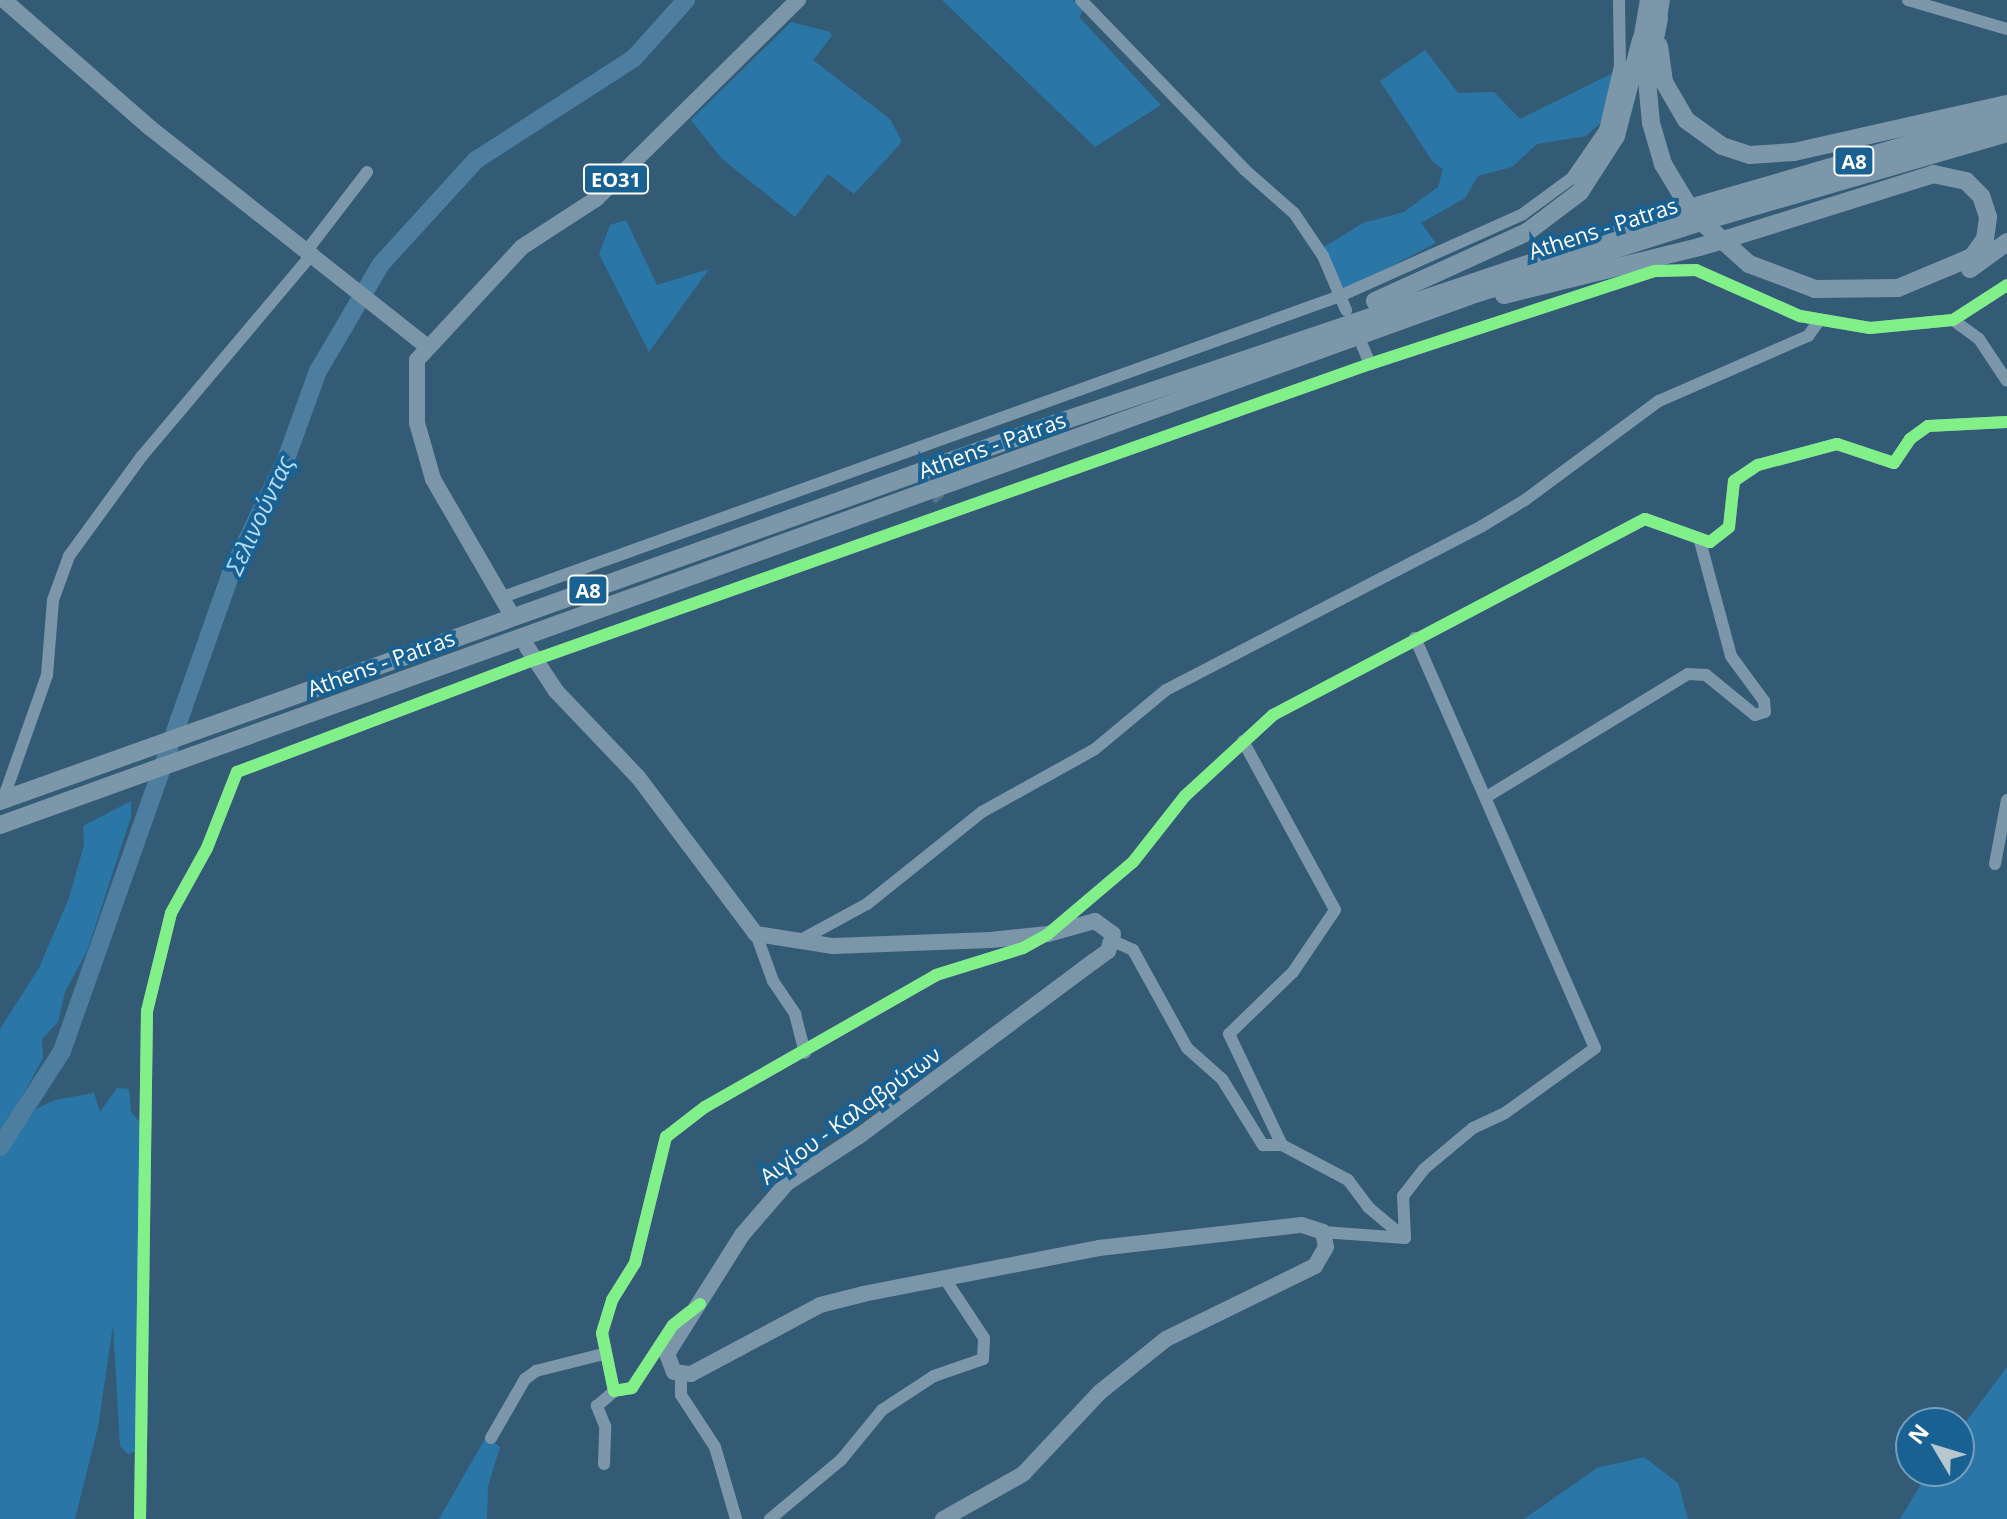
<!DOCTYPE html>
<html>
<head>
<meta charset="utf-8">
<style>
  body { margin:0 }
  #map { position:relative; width:2007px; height:1519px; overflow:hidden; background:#345b76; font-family:"Open Sans",sans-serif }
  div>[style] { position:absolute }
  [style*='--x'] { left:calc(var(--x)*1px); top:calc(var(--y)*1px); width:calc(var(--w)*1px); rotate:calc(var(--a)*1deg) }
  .green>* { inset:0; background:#2a77a7 }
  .river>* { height:18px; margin:-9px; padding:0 9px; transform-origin:9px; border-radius:9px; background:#4d7ea0 }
  .minor-tunnel>* { height:12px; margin-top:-6px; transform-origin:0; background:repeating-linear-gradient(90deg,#52748b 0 12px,transparent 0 18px) }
  .minor>* { height:12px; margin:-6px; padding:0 6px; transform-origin:6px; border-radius:6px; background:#7c97a9 }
  .major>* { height:16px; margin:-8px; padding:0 8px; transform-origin:8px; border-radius:8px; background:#7b96a8 }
  .highway>* { height:18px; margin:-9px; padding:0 9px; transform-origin:9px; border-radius:9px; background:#7c97a9 }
  .highway-bridge>* { height:18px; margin:-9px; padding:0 9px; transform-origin:9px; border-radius:9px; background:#7c97a9 }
  .cycleway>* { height:12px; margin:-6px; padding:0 6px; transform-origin:6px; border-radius:6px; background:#82f089 }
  span { translate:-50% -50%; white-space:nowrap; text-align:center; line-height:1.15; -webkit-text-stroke:8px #186192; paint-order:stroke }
  .shield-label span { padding:2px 6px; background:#186192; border:2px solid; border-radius:6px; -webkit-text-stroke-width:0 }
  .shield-label { font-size:20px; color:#fff; font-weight:700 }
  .street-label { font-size:22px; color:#fff }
  .water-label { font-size:24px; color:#b3ddf7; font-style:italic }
  .north { position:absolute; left:1895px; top:1407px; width:80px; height:80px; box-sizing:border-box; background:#186192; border:2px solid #74a0be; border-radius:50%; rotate:308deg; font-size:22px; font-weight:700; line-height:32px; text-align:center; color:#fff }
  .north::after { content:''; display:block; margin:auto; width:28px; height:36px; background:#b8c6cf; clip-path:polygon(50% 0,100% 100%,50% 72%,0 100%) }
</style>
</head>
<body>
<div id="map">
  <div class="green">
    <i style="clip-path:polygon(942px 0,1073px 0,1084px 10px,1079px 17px,1161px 105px,1095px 147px)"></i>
    <i style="clip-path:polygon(791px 22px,830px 32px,832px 36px,813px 60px,890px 119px,902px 142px,854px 194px,828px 174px,795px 217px,722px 159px,691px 120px)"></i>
    <i style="clip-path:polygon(1425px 50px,1458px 93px,1494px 92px,1520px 119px,1613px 73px,1603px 121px,1586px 136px,1537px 144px,1512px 167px,1478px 176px,1465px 198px,1421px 223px,1436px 243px,1341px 292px,1324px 247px,1363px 223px,1404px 212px,1438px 187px,1443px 169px,1433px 162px,1380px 81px)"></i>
    <i style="clip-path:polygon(626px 220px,657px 285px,709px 269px,649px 352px,599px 254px,610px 225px)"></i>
    <i style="clip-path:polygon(131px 801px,131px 817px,87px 951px,65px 992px,58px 1022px,42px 1039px,43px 1058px,0 1137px,0 1029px,39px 968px,69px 898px,84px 845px,83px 826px)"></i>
    <i style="clip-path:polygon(117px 1088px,129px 1089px,131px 1112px,143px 1126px,137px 1451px,128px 1454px,120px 1446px,113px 1325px,98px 1427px,75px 1519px,0 1519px,0 1139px,10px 1146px,36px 1109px,55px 1100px,94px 1093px,100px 1112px)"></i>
    <i style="clip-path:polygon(2007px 1367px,2007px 1519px,1900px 1519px,1929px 1471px,1959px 1471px,1959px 1431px)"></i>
    <i style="clip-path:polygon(486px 1437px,500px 1447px,488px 1486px,487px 1519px,439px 1519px)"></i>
    <i style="clip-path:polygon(1644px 1457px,1678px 1483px,1688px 1519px,1524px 1519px,1597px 1468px)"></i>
  </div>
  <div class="river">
    <i style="--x:0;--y:1147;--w:114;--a:-57.1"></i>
    <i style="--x:62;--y:1051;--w:507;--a:-70.53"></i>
    <i style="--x:231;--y:573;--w:123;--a:-64.1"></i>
    <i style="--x:285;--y:462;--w:97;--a:-70.1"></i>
    <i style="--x:318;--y:371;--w:124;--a:-59.5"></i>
    <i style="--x:381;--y:264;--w:141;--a:-47.6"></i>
    <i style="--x:476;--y:160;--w:188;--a:-32.8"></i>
    <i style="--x:634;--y:58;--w:78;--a:-48.1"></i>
  </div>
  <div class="minor-tunnel">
    <i style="--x:913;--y:469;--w:41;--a:48.9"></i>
  </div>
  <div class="minor">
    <i style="--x:1081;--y:0;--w:236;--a:46"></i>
    <i style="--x:1245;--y:170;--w:65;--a:41.3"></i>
    <i style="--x:1294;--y:213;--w:52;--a:56"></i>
    <i style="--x:1323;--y:256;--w:59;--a:66.9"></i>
    <i style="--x:1908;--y:0;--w:103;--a:16.3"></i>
    <i style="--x:308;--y:249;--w:97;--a:-52.5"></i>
    <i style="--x:1953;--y:320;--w:32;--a:36"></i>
    <i style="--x:1979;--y:339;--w:50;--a:56.3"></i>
    <i style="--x:1362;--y:345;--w:21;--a:67"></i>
    <i style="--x:500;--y:598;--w:893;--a:-19.77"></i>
    <i style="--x:1340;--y:296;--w:201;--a:-24.1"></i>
    <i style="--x:1523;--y:214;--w:61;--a:-36.3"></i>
    <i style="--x:1572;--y:178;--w:58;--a:-55.5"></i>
    <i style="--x:1605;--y:130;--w:66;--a:-76.8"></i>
    <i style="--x:1620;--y:66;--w:66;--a:-90.9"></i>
    <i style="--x:1243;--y:741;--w:192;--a:61.4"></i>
    <i style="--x:1335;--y:910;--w:75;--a:124.1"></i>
    <i style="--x:1293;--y:972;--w:89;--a:135.9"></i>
    <i style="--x:1229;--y:1034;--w:123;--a:64.5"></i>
    <i style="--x:1282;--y:1145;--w:75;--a:27.9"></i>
    <i style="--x:1348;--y:1180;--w:34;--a:53"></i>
    <i style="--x:1368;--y:1207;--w:48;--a:40"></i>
    <i style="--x:6;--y:791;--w:123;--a:-70.5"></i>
    <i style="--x:47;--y:675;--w:75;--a:-85.4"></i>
    <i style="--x:53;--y:600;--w:47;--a:-70"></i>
    <i style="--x:69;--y:556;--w:124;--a:-53.9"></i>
    <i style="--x:142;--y:456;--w:265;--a:-49.9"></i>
    <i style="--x:1488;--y:796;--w:234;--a:-31.4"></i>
    <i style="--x:1688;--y:674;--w:18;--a:3"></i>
    <i style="--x:1706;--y:675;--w:63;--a:39.2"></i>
    <i style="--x:1755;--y:715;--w:10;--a:-17"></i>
    <i style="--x:1765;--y:712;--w:11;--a:-95"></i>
    <i style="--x:1764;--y:701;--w:56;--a:-126.3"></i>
    <i style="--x:1731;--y:656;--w:119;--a:-105.1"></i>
    <i style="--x:1995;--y:864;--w:65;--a:-79.4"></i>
    <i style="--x:756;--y:934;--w:50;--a:70.1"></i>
    <i style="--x:773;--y:981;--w:40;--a:56"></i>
    <i style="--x:795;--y:1014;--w:40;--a:75.6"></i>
    <i style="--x:1113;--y:941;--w:22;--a:24"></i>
    <i style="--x:1133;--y:950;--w:112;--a:61.1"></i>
    <i style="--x:1187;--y:1048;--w:47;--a:41.5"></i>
    <i style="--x:1222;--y:1079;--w:78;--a:58.2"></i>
    <i style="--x:1263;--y:1145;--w:19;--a:0"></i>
    <i style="--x:797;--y:942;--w:80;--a:-28.5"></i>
    <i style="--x:867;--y:904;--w:147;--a:-38.7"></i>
    <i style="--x:982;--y:812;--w:129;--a:-29.1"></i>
    <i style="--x:1095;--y:749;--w:92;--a:-39.7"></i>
    <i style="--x:1166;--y:690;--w:356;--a:-27.4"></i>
    <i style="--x:1482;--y:526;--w:50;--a:-31.2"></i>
    <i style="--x:1525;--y:500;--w:167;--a:-36.5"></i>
    <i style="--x:1659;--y:401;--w:163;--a:-23.6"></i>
    <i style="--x:1808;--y:336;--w:19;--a:-54"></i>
    <i style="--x:1323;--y:1232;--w:82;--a:4.2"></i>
    <i style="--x:1405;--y:1238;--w:42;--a:-92.7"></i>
    <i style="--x:1403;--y:1196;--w:34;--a:-52"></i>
    <i style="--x:1424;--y:1169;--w:64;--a:-39.9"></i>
    <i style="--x:1473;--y:1128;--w:35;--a:-25"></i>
    <i style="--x:1505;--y:1113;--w:111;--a:-35.8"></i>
    <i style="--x:1595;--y:1048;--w:448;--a:-113.7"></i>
    <i style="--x:689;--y:1312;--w:21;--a:141"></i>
    <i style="--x:673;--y:1325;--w:75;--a:123.1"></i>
    <i style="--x:632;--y:1388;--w:18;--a:171"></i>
    <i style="--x:614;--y:1391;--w:59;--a:-101.7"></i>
    <i style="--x:602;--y:1333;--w:34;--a:-73"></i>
    <i style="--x:612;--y:1300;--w:44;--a:-58.1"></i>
    <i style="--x:635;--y:1263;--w:130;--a:-76.2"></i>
    <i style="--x:666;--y:1137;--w:49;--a:-37.6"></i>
    <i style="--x:705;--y:1107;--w:266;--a:-29.7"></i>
    <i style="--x:936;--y:975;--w:91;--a:-17.2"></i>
    <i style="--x:1023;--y:948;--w:29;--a:-29"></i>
    <i style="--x:1048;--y:934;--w:111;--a:-40.3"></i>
    <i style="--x:1133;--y:862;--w:84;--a:-51.8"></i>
    <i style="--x:1185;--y:796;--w:120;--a:-42.6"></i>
    <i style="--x:1273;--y:715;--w:420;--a:-27.8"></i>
    <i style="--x:1645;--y:519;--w:69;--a:19.5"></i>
    <i style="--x:1710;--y:542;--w:24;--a:-38"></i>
    <i style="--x:1729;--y:527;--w:46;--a:-83.8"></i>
    <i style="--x:1734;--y:481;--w:29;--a:-34"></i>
    <i style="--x:1758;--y:465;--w:82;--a:-14.9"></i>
    <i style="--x:1837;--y:444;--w:60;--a:18.4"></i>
    <i style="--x:1894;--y:463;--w:29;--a:-56"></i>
    <i style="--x:1910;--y:439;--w:22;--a:-36"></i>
    <i style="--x:1928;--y:426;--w:79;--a:-2.9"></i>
    <i style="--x:681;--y:1375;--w:20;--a:90"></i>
    <i style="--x:681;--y:1395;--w:62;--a:56.8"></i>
    <i style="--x:715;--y:1447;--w:75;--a:73.7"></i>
    <i style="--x:491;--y:1438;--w:68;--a:-60"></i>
    <i style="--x:525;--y:1379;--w:14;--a:-36"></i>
    <i style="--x:536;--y:1371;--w:69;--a:-14.2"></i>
    <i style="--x:604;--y:1464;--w:38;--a:-88"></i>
    <i style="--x:605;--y:1426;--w:22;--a:-112"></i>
    <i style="--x:597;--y:1406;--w:23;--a:-41"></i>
    <i style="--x:140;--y:1519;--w:508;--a:-89.21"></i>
    <i style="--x:147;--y:1011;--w:101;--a:-76.2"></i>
    <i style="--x:171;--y:913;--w:74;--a:-61"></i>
    <i style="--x:207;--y:848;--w:82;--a:-68.5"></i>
    <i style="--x:237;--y:772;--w:317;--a:-20.7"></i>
    <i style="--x:534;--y:660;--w:887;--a:-19.5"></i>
    <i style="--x:1370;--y:364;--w:300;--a:-18.1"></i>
    <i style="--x:1655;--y:271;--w:41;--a:-1.4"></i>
    <i style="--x:1696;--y:270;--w:114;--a:23.9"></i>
    <i style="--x:1800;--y:316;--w:71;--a:9.7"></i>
    <i style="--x:1870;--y:328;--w:83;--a:-5.5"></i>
    <i style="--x:1953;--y:320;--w:64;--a:-32.9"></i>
    <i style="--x:770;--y:1519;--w:92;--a:-39.7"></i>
    <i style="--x:841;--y:1460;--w:65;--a:-50.6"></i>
    <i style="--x:882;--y:1410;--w:62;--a:-33.2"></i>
    <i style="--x:934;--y:1376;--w:52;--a:-19.1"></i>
    <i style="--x:983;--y:1359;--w:21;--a:-87"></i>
    <i style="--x:984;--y:1338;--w:71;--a:-123.5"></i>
  </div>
  <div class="major">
    <i style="--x:4;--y:0;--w:193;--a:41.2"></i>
    <i style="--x:149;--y:127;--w:355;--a:38.3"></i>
    <i style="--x:1659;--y:18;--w:18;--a:-81"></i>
    <i style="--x:1641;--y:40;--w:41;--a:-80.1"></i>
    <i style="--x:510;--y:612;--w:154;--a:-120.1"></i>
    <i style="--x:433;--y:479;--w:58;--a:-105.9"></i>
    <i style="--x:417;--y:423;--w:63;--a:-90"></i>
    <i style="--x:417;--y:360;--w:154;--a:-47.1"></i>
    <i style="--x:522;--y:247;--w:88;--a:-33"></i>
    <i style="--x:596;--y:199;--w:284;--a:-44.6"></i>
    <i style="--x:527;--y:647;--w:53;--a:56.6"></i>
    <i style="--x:556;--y:691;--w:119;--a:46.4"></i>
    <i style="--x:638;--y:777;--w:196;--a:53.1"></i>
    <i style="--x:756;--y:934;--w:78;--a:8.9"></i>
    <i style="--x:833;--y:946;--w:158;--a:-2.2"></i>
    <i style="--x:991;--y:940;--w:57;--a:-6"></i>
    <i style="--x:1048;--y:934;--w:49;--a:-15.5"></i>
    <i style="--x:1095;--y:921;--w:22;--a:36"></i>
    <i style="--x:1113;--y:934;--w:18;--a:106"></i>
    <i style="--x:1108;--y:951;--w:17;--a:144"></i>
    <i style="--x:1094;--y:961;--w:293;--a:143.3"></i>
    <i style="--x:859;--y:1136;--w:86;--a:146.9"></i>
    <i style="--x:787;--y:1183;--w:69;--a:130.9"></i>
    <i style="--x:742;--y:1235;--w:141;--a:122.2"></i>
    <i style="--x:667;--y:1354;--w:19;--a:69"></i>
    <i style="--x:674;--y:1372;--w:17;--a:7"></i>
    <i style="--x:691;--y:1374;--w:146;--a:-28.1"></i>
    <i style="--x:820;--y:1305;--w:44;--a:-14.3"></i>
    <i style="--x:863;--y:1294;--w:240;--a:-11"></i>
    <i style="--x:1099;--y:1248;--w:204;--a:-6.5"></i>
    <i style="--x:1302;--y:1225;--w:22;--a:18"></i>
    <i style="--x:1323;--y:1232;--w:15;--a:79"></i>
    <i style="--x:1326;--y:1247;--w:22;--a:120"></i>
    <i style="--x:1315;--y:1266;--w:166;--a:153.9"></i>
    <i style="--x:1166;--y:1339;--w:85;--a:141.2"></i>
    <i style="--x:1100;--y:1392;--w:112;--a:133.2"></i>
    <i style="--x:1023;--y:1474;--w:92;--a:150.6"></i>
  </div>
  <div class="highway">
    <i style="--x:1659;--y:18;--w:63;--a:101"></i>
    <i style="--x:1647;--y:80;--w:43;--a:84.7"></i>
    <i style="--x:1651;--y:123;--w:43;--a:73.7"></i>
    <i style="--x:1663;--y:164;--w:58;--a:59"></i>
    <i style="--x:1693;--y:214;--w:75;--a:41.8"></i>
    <i style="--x:1749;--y:264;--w:71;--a:20.7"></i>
    <i style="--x:1815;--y:289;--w:83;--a:-0.7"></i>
    <i style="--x:1898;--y:288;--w:80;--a:-22.7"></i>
    <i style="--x:1972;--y:257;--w:22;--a:-54"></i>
    <i style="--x:1985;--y:239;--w:22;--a:-82"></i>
    <i style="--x:1988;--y:217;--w:22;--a:-108"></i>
    <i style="--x:1981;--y:196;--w:21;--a:-135"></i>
    <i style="--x:1966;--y:181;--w:33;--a:-168"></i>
    <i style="--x:1934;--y:174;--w:214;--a:162.6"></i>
    <i style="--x:1659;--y:46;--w:36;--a:82"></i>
    <i style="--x:1664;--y:82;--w:44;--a:59.9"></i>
    <i style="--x:1686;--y:120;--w:44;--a:35.8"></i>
    <i style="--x:1722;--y:146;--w:29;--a:18"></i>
    <i style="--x:1750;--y:155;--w:44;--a:-3.9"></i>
    <i style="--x:1794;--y:152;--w:218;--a:-12.7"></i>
    <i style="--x:1700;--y:205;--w:320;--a:-16.2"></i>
    <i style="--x:1711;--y:219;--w:308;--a:-16.2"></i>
    <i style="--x:1970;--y:269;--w:46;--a:-36.1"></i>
    <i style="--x:1504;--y:295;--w:201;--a:-13.8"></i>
    <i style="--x:1375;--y:301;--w:167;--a:-24.4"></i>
    <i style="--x:1527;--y:232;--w:66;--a:-37"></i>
    <i style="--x:1580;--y:192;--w:67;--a:-57.3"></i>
    <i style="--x:1616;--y:136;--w:99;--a:-75.4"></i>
    <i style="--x:0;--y:801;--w:1123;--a:-19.68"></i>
    <i style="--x:1057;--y:423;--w:650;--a:-18.66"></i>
    <i style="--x:0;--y:825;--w:1561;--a:-19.8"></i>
    <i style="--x:1469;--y:296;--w:224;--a:-17.7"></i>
  </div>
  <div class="highway-bridge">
    <i style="--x:1673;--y:215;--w:29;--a:-20"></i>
    <i style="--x:1682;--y:228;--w:30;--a:-17"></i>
    <i style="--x:1699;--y:247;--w:32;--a:-16"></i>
  </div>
  <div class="cycleway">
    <i style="--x:700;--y:1304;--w:34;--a:142"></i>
    <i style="--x:673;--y:1325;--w:75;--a:123.1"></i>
    <i style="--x:632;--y:1388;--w:18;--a:171"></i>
    <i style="--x:614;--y:1391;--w:59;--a:-101.7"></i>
    <i style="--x:602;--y:1333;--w:34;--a:-73"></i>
    <i style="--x:612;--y:1300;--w:44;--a:-58.1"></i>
    <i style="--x:635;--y:1263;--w:130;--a:-76.2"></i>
    <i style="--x:666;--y:1137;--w:49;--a:-37.6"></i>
    <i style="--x:705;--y:1107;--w:266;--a:-29.7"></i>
    <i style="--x:936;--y:975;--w:91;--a:-17.2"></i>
    <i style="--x:1023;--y:948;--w:29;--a:-29"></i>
    <i style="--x:1048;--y:934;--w:111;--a:-40.3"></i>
    <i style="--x:1133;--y:862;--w:84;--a:-51.8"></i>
    <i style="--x:1185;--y:796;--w:120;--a:-42.6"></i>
    <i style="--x:1273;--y:715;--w:420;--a:-27.8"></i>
    <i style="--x:1645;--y:519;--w:69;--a:19.5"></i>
    <i style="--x:1710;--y:542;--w:24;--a:-38"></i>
    <i style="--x:1729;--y:527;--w:46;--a:-83.8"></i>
    <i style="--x:1734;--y:481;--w:29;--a:-34"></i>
    <i style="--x:1758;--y:465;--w:82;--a:-14.9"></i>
    <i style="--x:1837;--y:444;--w:60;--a:18.4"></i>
    <i style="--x:1894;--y:463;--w:29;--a:-56"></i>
    <i style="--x:1910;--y:439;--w:22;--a:-36"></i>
    <i style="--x:1928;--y:426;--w:79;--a:-2.9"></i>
    <i style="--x:140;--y:1519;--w:508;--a:-89.21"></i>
    <i style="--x:147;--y:1011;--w:101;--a:-76.2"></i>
    <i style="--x:171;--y:913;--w:74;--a:-61"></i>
    <i style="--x:207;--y:848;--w:82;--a:-68.5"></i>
    <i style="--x:237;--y:772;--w:317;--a:-20.7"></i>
    <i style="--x:534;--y:660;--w:887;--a:-19.5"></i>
    <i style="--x:1370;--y:364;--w:300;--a:-18.1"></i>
    <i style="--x:1655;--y:271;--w:41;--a:-1.4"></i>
    <i style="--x:1696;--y:270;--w:114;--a:23.9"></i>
    <i style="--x:1800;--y:316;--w:71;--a:9.7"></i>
    <i style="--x:1870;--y:328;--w:83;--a:-5.5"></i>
    <i style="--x:1953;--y:320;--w:64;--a:-32.9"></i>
  </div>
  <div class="shield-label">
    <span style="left:1854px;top:161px">Α8</span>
    <span style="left:616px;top:179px">ΕΟ31</span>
    <span style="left:588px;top:590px">Α8</span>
  </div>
  <div class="street-label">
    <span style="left:1603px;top:228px;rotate:-18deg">Athens - Patras</span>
    <span style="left:992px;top:445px;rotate:-20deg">Athens - Patras</span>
    <span style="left:381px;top:663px;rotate:-20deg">Athens - Patras</span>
    <span style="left:850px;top:1115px;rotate:-36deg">Αιγίου - Καλαβρύτων</span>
  </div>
  <div class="water-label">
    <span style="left:259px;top:515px;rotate:-65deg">Σελινούντας</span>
  </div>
  <div class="north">N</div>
</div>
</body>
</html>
